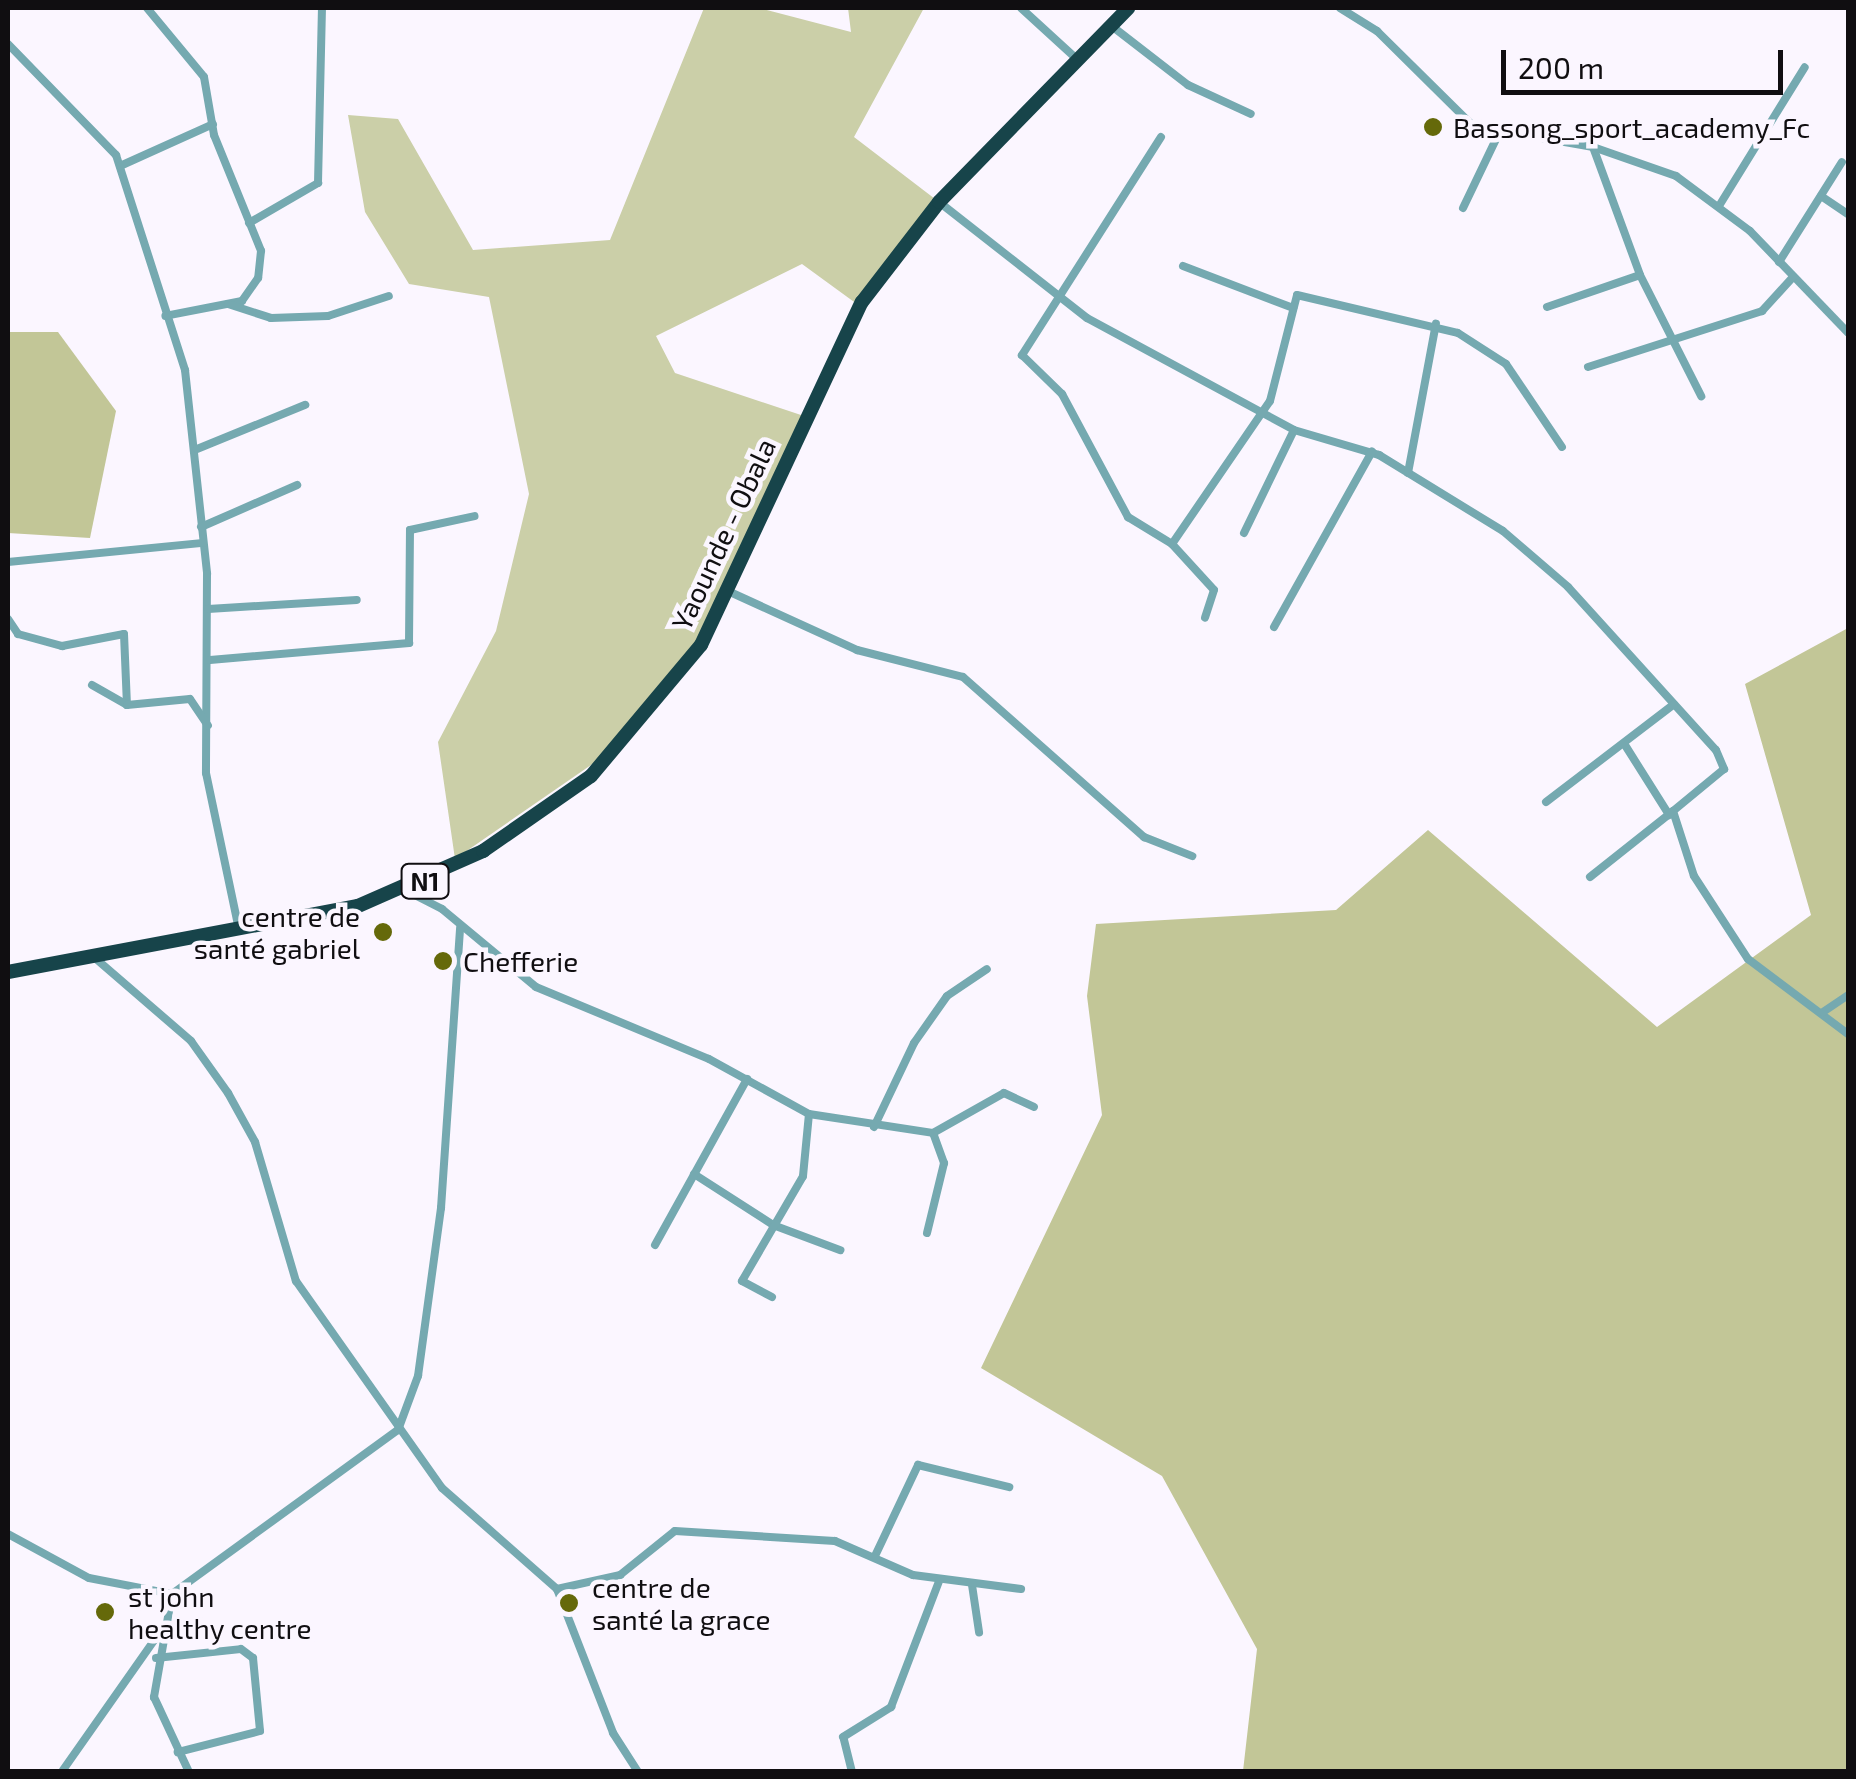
<!DOCTYPE html>
<html>
<head>
<meta charset="utf-8">
<style>
  body { margin:0 }
  #map { position:relative; width:1856px; height:1779px; overflow:hidden; background:#fbf6ff; font-family:"Exo 2",sans-serif }
  div>[style] { position:absolute }
  [style*='--x'] { left:calc(var(--x)*1px); top:calc(var(--y)*1px); width:calc(var(--w)*1px); rotate:calc(var(--a)*1deg) }
  .green>* { inset:0; background:#cbcfa8 }
  .forest>* { inset:0; background:#c2c697 }
  .street>* { height:8px; margin:-4px; padding:0 4px; transform-origin:4px; border-radius:4px; background:#75a9b0 }
  .highway>* { height:14px; margin:-7px; padding:0 7px; transform-origin:7px; border-radius:7px; background:#17444a }
  .dots>* { width:28px; height:28px; translate:-50% -50%; box-sizing:border-box; border:5px solid #fbf6ff; border-radius:50% }
  span { translate:-50% -50%; white-space:nowrap; text-align:center; line-height:1.15; -webkit-text-stroke:9px #fbf6ff; paint-order:stroke }
  .shield-label span { padding:2px 8px; background:#fbf6ff; border:2px solid; border-radius:8px; -webkit-text-stroke-width:0 }
  .shield-label { font-size:25px; color:#100e11; font-weight:700 }
  .poi-label { font-size:28px; color:#100e11 }
  .left { translate:0 -50%; text-align:left }
  .right { translate:-100% -50%; text-align:right }
  .street-label { font-size:28px; color:#100e11 }
  .frame { position:absolute; inset:0; border:10px solid #100e11; pointer-events:none }
  .scale { position:absolute; left:1501px; top:50px; width:282px; height:45px; box-sizing:border-box; border:5px solid #100e11; border-top:0; padding-left:12px; font-size:30px; line-height:35px; white-space:nowrap; color:#100e11; -webkit-text-stroke:8px #fbf6ff; paint-order:stroke }
</style>
</head>
<body>
<div id="map">
  <div class="green">
    <i style="clip-path:polygon(704px 8px,759px 8px,851px 32px,848px 8px,924px 8px,854px 137px,939px 202px,861px 307px,802px 264px,656px 336px,675px 373px,804px 416px,708px 631px,604px 756px,455px 859px,438px 742px,496px 631px,529px 494px,489px 297px,409px 284px,365px 212px,348px 115px,398px 119px,473px 250px,610px 240px)"></i>
  </div>
  <div class="forest">
    <i style="clip-path:polygon(8px 332px,58px 332px,116px 411px,90px 538px,8px 533px)"></i>
    <i style="clip-path:polygon(1848px 628px,1848px 1771px,1243px 1771px,1257px 1649px,1162px 1476px,981px 1368px,1102px 1115px,1087px 996px,1096px 924px,1336px 910px,1428px 830px,1657px 1027px,1811px 915px,1745px 684px)"></i>
  </div>
  <div class="street">
    <i style="--x:147;--y:8;--w:89;--a:50.4"></i>
    <i style="--x:204;--y:77;--w:59;--a:80.2"></i>
    <i style="--x:214;--y:135;--w:125;--a:67.9"></i>
    <i style="--x:261;--y:251;--w:27;--a:96"></i>
    <i style="--x:258;--y:278;--w:28;--a:125"></i>
    <i style="--x:242;--y:301;--w:78;--a:169"></i>
    <i style="--x:1021;--y:8;--w:77;--a:42.4"></i>
    <i style="--x:1340;--y:8;--w:44;--a:31.9"></i>
    <i style="--x:1377;--y:31;--w:135;--a:44.7"></i>
    <i style="--x:1473;--y:126;--w:122;--a:9.9"></i>
    <i style="--x:1593;--y:147;--w:88;--a:19.3"></i>
    <i style="--x:1676;--y:176;--w:92;--a:36.6"></i>
    <i style="--x:1750;--y:231;--w:141;--a:46.1"></i>
    <i style="--x:1113;--y:27;--w:95;--a:37.7"></i>
    <i style="--x:1188;--y:85;--w:69;--a:24.7"></i>
    <i style="--x:8;--y:44;--w:155;--a:45.8"></i>
    <i style="--x:116;--y:155;--w:226;--a:72.2"></i>
    <i style="--x:185;--y:370;--w:205;--a:83.8"></i>
    <i style="--x:207;--y:574;--w:199;--a:90.3"></i>
    <i style="--x:206;--y:773;--w:159;--a:78.1"></i>
    <i style="--x:1161;--y:137;--w:259;--a:122.5"></i>
    <i style="--x:1022;--y:355;--w:56;--a:44.3"></i>
    <i style="--x:1062;--y:394;--w:140;--a:61.8"></i>
    <i style="--x:1128;--y:517;--w:52;--a:31.5"></i>
    <i style="--x:1172;--y:544;--w:62;--a:47.6"></i>
    <i style="--x:1214;--y:590;--w:29;--a:108"></i>
    <i style="--x:1593;--y:147;--w:136;--a:69.8"></i>
    <i style="--x:1640;--y:275;--w:136;--a:63.2"></i>
    <i style="--x:120;--y:166;--w:102;--a:-24.3"></i>
    <i style="--x:1821;--y:196;--w:32;--a:34"></i>
    <i style="--x:939;--y:202;--w:188;--a:38.1"></i>
    <i style="--x:1087;--y:318;--w:235;--a:28.4"></i>
    <i style="--x:1294;--y:430;--w:89;--a:16.4"></i>
    <i style="--x:1379;--y:455;--w:145;--a:31.5"></i>
    <i style="--x:1503;--y:531;--w:86;--a:40.7"></i>
    <i style="--x:1568;--y:587;--w:220;--a:47.8"></i>
    <i style="--x:1716;--y:750;--w:21;--a:67"></i>
    <i style="--x:1724;--y:769;--w:66;--a:140.5"></i>
    <i style="--x:1673;--y:811;--w:68;--a:72.1"></i>
    <i style="--x:1694;--y:876;--w:99;--a:57"></i>
    <i style="--x:1748;--y:959;--w:125;--a:36.9"></i>
    <i style="--x:1719;--y:206;--w:163;--a:-58.3"></i>
    <i style="--x:1463;--y:208;--w:81;--a:-64.4"></i>
    <i style="--x:249;--y:223;--w:80;--a:-30.1"></i>
    <i style="--x:318;--y:183;--w:175;--a:-88.7"></i>
    <i style="--x:1779;--y:262;--w:118;--a:-57.8"></i>
    <i style="--x:1183;--y:266;--w:118;--a:20.9"></i>
    <i style="--x:228;--y:304;--w:45;--a:18"></i>
    <i style="--x:271;--y:318;--w:57;--a:-2"></i>
    <i style="--x:328;--y:316;--w:64;--a:-18.2"></i>
    <i style="--x:1547;--y:307;--w:98;--a:-19"></i>
    <i style="--x:1588;--y:367;--w:183;--a:-17.8"></i>
    <i style="--x:1762;--y:311;--w:46;--a:-47.6"></i>
    <i style="--x:197;--y:449;--w:117;--a:-22.2"></i>
    <i style="--x:1408;--y:473;--w:152;--a:-79.4"></i>
    <i style="--x:201;--y:527;--w:105;--a:-23.6"></i>
    <i style="--x:1244;--y:533;--w:114;--a:-64.1"></i>
    <i style="--x:1172;--y:544;--w:173;--a:-55.6"></i>
    <i style="--x:1270;--y:401;--w:109;--a:-75.7"></i>
    <i style="--x:1297;--y:295;--w:165;--a:13.3"></i>
    <i style="--x:1458;--y:333;--w:57;--a:32.9"></i>
    <i style="--x:1506;--y:364;--w:100;--a:56"></i>
    <i style="--x:8;--y:562;--w:196;--a:-5.6"></i>
    <i style="--x:730;--y:592;--w:140;--a:24.5"></i>
    <i style="--x:857;--y:650;--w:109;--a:14.3"></i>
    <i style="--x:963;--y:677;--w:242;--a:41.5"></i>
    <i style="--x:1144;--y:837;--w:52;--a:21.6"></i>
    <i style="--x:208;--y:609;--w:149;--a:-3.5"></i>
    <i style="--x:8;--y:619;--w:18;--a:56"></i>
    <i style="--x:18;--y:634;--w:46;--a:15.3"></i>
    <i style="--x:62;--y:646;--w:63;--a:-11"></i>
    <i style="--x:124;--y:634;--w:71;--a:87.6"></i>
    <i style="--x:1274;--y:627;--w:201;--a:-60.8"></i>
    <i style="--x:210;--y:660;--w:200;--a:-4.9"></i>
    <i style="--x:409;--y:643;--w:113;--a:-89.5"></i>
    <i style="--x:410;--y:530;--w:66;--a:-12.2"></i>
    <i style="--x:92;--y:685;--w:40;--a:29.7"></i>
    <i style="--x:127;--y:705;--w:63;--a:-5.4"></i>
    <i style="--x:190;--y:699;--w:32;--a:56"></i>
    <i style="--x:1625;--y:745;--w:83;--a:57.8"></i>
    <i style="--x:1546;--y:802;--w:161;--a:-37.4"></i>
    <i style="--x:1590;--y:877;--w:106;--a:-38.5"></i>
    <i style="--x:403;--y:889;--w:44;--a:27.1"></i>
    <i style="--x:442;--y:909;--w:122;--a:39.7"></i>
    <i style="--x:536;--y:987;--w:187;--a:22.6"></i>
    <i style="--x:709;--y:1059;--w:114;--a:28.8"></i>
    <i style="--x:809;--y:1114;--w:125;--a:8.7"></i>
    <i style="--x:933;--y:1133;--w:81;--a:-29.4"></i>
    <i style="--x:1004;--y:1093;--w:33;--a:25"></i>
    <i style="--x:95;--y:958;--w:127;--a:40.8"></i>
    <i style="--x:191;--y:1041;--w:64;--a:54.6"></i>
    <i style="--x:228;--y:1093;--w:56;--a:61.1"></i>
    <i style="--x:255;--y:1142;--w:145;--a:73.6"></i>
    <i style="--x:296;--y:1281;--w:253;--a:54.8"></i>
    <i style="--x:442;--y:1488;--w:153;--a:41.3"></i>
    <i style="--x:557;--y:1589;--w:155;--a:68.7"></i>
    <i style="--x:613;--y:1733;--w:46;--a:57.3"></i>
    <i style="--x:1823;--y:1012;--w:30;--a:-34"></i>
    <i style="--x:874;--y:1127;--w:93;--a:-64.5"></i>
    <i style="--x:914;--y:1043;--w:57;--a:-54.9"></i>
    <i style="--x:947;--y:996;--w:48;--a:-34"></i>
    <i style="--x:694;--y:1174;--w:94;--a:32.8"></i>
    <i style="--x:773;--y:1225;--w:72;--a:20.5"></i>
    <i style="--x:927;--y:1233;--w:72;--a:-76.3"></i>
    <i style="--x:944;--y:1163;--w:32;--a:-110"></i>
    <i style="--x:655;--y:1245;--w:190;--a:-61"></i>
    <i style="--x:772;--y:1297;--w:34;--a:-152"></i>
    <i style="--x:742;--y:1281;--w:121;--a:-59.8"></i>
    <i style="--x:803;--y:1176;--w:62;--a:-84.5"></i>
    <i style="--x:8;--y:1534;--w:92;--a:28.5"></i>
    <i style="--x:89;--y:1578;--w:85;--a:10.9"></i>
    <i style="--x:172;--y:1594;--w:279;--a:-36"></i>
    <i style="--x:398;--y:1430;--w:58;--a:-69.7"></i>
    <i style="--x:418;--y:1376;--w:170;--a:-82.2"></i>
    <i style="--x:441;--y:1208;--w:281;--a:-86.1"></i>
    <i style="--x:875;--y:1556;--w:101;--a:-64.7"></i>
    <i style="--x:918;--y:1465;--w:94;--a:13.6"></i>
    <i style="--x:972;--y:1585;--w:48;--a:81.5"></i>
    <i style="--x:557;--y:1589;--w:65;--a:-12.5"></i>
    <i style="--x:620;--y:1575;--w:70;--a:-38.7"></i>
    <i style="--x:675;--y:1531;--w:160;--a:3.6"></i>
    <i style="--x:835;--y:1541;--w:85;--a:23.6"></i>
    <i style="--x:913;--y:1575;--w:109;--a:7.4"></i>
    <i style="--x:172;--y:1594;--w:105;--a:99.9"></i>
    <i style="--x:154;--y:1697;--w:83;--a:65"></i>
    <i style="--x:156;--y:1658;--w:85;--a:-6"></i>
    <i style="--x:241;--y:1649;--w:15;--a:37"></i>
    <i style="--x:253;--y:1658;--w:73;--a:84.5"></i>
    <i style="--x:260;--y:1731;--w:85;--a:165.6"></i>
    <i style="--x:63;--y:1770;--w:165;--a:-54.9"></i>
    <i style="--x:852;--y:1772;--w:36;--a:-104"></i>
    <i style="--x:843;--y:1737;--w:57;--a:-32"></i>
    <i style="--x:891;--y:1707;--w:135;--a:-69.1"></i>
  </div>
  <div class="highway">
    <i style="--x:8;--y:972;--w:356;--a:-10.7"></i>
    <i style="--x:358;--y:906;--w:137;--a:-23.7"></i>
    <i style="--x:483;--y:851;--w:131;--a:-34.8"></i>
    <i style="--x:591;--y:776;--w:171;--a:-50"></i>
    <i style="--x:701;--y:645;--w:379;--a:-64.9"></i>
    <i style="--x:862;--y:302;--w:126;--a:-52.4"></i>
    <i style="--x:939;--y:202;--w:271;--a:-45.7"></i>
  </div>
  <div class="dots">
    <i style="left:1433px;top:127px;background:#65690a"></i>
    <i style="left:383px;top:932px;background:#65690a"></i>
    <i style="left:443px;top:961px;background:#65690a"></i>
    <i style="left:569px;top:1603px;background:#65690a"></i>
    <i style="left:105px;top:1612px;background:#65690a"></i>
  </div>
  <div class="shield-label">
    <span style="left:425px;top:881px">N1</span>
  </div>
  <div class="poi-label">
    <span class="left" style="left:1453px;top:127px">Bassong_sport_academy_Fc</span>
    <span class="right" style="left:360px;top:932px">centre de<br>santé gabriel</span>
    <span class="left" style="left:463px;top:961px">Chefferie</span>
    <span class="left" style="left:592px;top:1603px">centre de<br>santé la grace</span>
    <span class="left" style="left:128px;top:1612px">st john<br>healthy centre</span>
  </div>
  <div class="street-label">
    <span style="left:723px;top:534px;rotate:-65deg">Yaounde - Obala</span>
  </div>
  <div class="frame"></div>
  <div class="scale">200 m</div>
</div>
</body>
</html>
